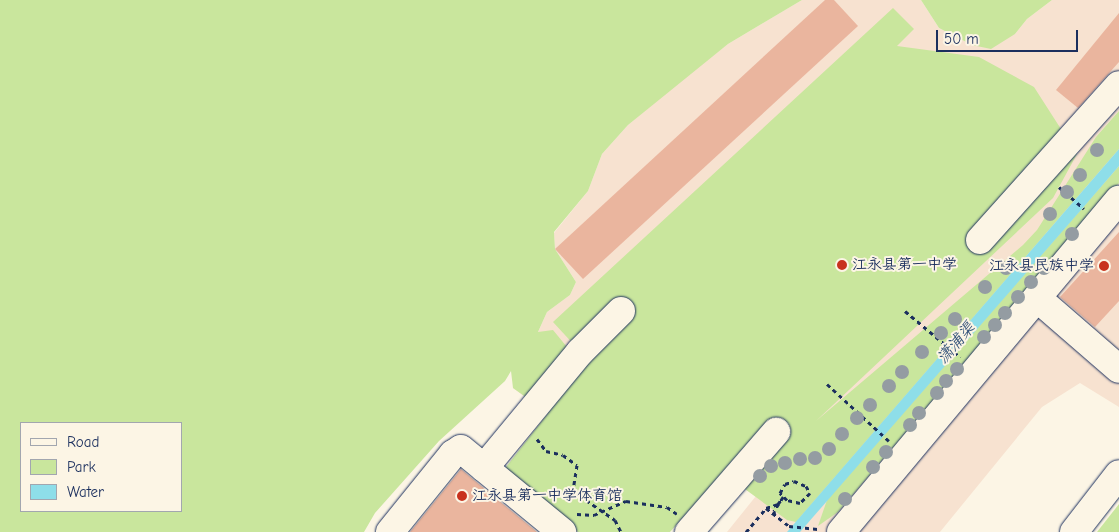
<!DOCTYPE html>
<html>
<head>
<meta charset="utf-8">
<style>
  body { margin:0 }
  #map { position:relative; width:1119px; height:532px; overflow:hidden; background:#fcf5e5; font-family:"Comic Neue","LXGW WenKai TC",sans-serif }
  div>[style] { position:absolute }
  [style*='--x'] { left:calc(var(--x)*1px); top:calc(var(--y)*1px); width:calc(var(--w)*1px); rotate:calc(var(--a)*1deg) }
  .built>* { inset:0; background:#f7e2d0 }
  .green>* { inset:0; background:#c9e69d }
  .water>* { inset:0; background:#8edee9 }
  .building>* { inset:0; background:#eab59e }
  .path>* { height:3px; margin-top:-1.5px; transform-origin:0; background:repeating-linear-gradient(90deg,#1b2f5e 0 4px,transparent 0 8px) }
  .roads { filter:drop-shadow(0 0 1px #1b2f5e) drop-shadow(0 0 1px #1b2f5e) }
  .minor>* { height:28px; margin:-14px; padding:0 14px; transform-origin:14px; border-radius:14px; background:#fcf5e5 }
  .trees>* { width:14px; height:14px; margin:-7px; border-radius:50%; background:#949ca2 }
  .dots>* { width:14px; height:14px; translate:-50% -50%; box-sizing:border-box; border:2px solid #fcf5e5; border-radius:50% }
  span { translate:-50% -50%; white-space:nowrap; text-align:center; line-height:1.15; -webkit-text-stroke:4px #fcf5e5; paint-order:stroke }
  .poi-label { font-size:15px; color:#1b2f5e }
  .left { translate:0 -50%; text-align:left }
  .right { translate:-100% -50%; text-align:right }
  .water-label { font-size:16px; color:#32527a; font-style:italic }
  .legend { position:absolute; left:20px; top:422px; width:162px; height:90px; box-sizing:border-box; background:#fcf5e5; border:1px solid #a2a6af; margin:0; padding:6px 9px; list-style:none; font-size:15px; color:#1b2f5e }
  .legend li { display:flex; align-items:center; gap:10px; height:25px }
  .legend b { width:25px; border:1px solid #a2a6af }
  .scale { position:absolute; left:936px; top:30px; width:142px; height:22px; box-sizing:border-box; border:2px solid #1b2f5e; border-top:0; padding-left:6px; font-size:15px; line-height:18px; white-space:nowrap; color:#1b2f5e; -webkit-text-stroke:4px #fcf5e5; paint-order:stroke }
</style>
</head>
<body>
<div id="map">
  <div class="built">
    <i style="clip-path:polygon(802px 0,921px 0,939px 28px,972px 45px,1015px 34px,1027px 19px,1052px 0,1119px 0,1119px 407px,1080px 383px,1042px 407px,940px 532px,727px 532px,756px 496px,725px 475px,562px 424px,513px 388px,547px 312px,570px 295px,576px 282px,555px 249px,554px 233px,588px 191px,602px 154px,628px 125px,684px 78px,728px 44px)"></i>
  </div>
  <div class="green">
    <i style="clip-path:polygon(evenodd,0 0,802px 0,728px 44px,628px 125px,602px 154px,588px 191px,554px 232px,555px 249px,576px 282px,570px 295px,547px 312px,538px 332px,553px 330px,567px 347px,588px 360px,553px 322px,893px 8px,914px 29px,897px 46px,979px 57px,1034px 87px,1077px 154px,1053px 198px,816px 421px,1023px 245px,1037px 230px,1096px 137px,1119px 111px,1119px 149px,796px 522px,787px 520px,723px 473px,670px 532px,578px 532px,503px 471px,548px 413px,513px 388px,511px 371px,505px 381px,439px 441px,375px 513px,364px 532px,0 532px,0 0,21px 423px,181px 423px,181px 511px,21px 511px,21px 423px)"></i>
    <i style="clip-path:polygon(921px 0,1052px 0,1027px 19px,1015px 34px,991px 49px,972px 45px,939px 28px)"></i>
    <i style="clip-path:polygon(1119px 166px,1119px 183px,838px 512px,818px 526px,827px 500px)"></i>
    <i style="clip-path:polygon(1119px 504px,1119px 532px,1097px 532px)"></i>
  </div>
  <div class="water">
    <i style="clip-path:polygon(1119px 149px,1119px 166px,1081px 210px,800px 532px,787px 532px)"></i>
  </div>
  <div class="building">
    <i style="clip-path:polygon(825px 0,834px 0,858px 26px,583px 279px,555px 249px)"></i>
    <i style="clip-path:polygon(1119px 13px,1119px 62px,1078px 108px,1056px 90px)"></i>
    <i style="clip-path:polygon(1119px 232px,1119px 301px,1095px 327px,1060px 297px)"></i>
    <i style="clip-path:polygon(461px 469px,474px 480px,537px 532px,410px 532px)"></i>
  </div>
  <div class="path">
    <i style="--x:1059;--y:187;--w:33;--a:41"></i>
    <i style="--x:905;--y:311;--w:72;--a:39.9"></i>
    <i style="--x:827;--y:384;--w:84;--a:42.6"></i>
    <i style="--x:537;--y:439;--w:15;--a:53"></i>
    <i style="--x:546;--y:451;--w:17;--a:13"></i>
    <i style="--x:563;--y:455;--w:17;--a:36"></i>
    <i style="--x:577;--y:465;--w:26;--a:99"></i>
    <i style="--x:573;--y:491;--w:51;--a:34.6"></i>
    <i style="--x:615;--y:520;--w:13;--a:63"></i>
    <i style="--x:794;--y:481;--w:13;--a:23"></i>
    <i style="--x:806;--y:486;--w:8;--a:60"></i>
    <i style="--x:810;--y:493;--w:14;--a:135"></i>
    <i style="--x:800;--y:503;--w:13;--a:-167"></i>
    <i style="--x:787;--y:500;--w:10;--a:-135"></i>
    <i style="--x:780;--y:493;--w:10;--a:-61"></i>
    <i style="--x:785;--y:484;--w:9;--a:-18"></i>
    <i style="--x:766;--y:508;--w:13;--a:-18"></i>
    <i style="--x:778;--y:504;--w:9;--a:-54"></i>
    <i style="--x:783;--y:497;--w:17;--a:123"></i>
    <i style="--x:774;--y:511;--w:6;--a:81"></i>
    <i style="--x:577;--y:514;--w:17;--a:3"></i>
    <i style="--x:594;--y:515;--w:35;--a:-24"></i>
    <i style="--x:626;--y:501;--w:41;--a:8.3"></i>
    <i style="--x:667;--y:507;--w:12;--a:35"></i>
    <i style="--x:746;--y:532;--w:31;--a:-50"></i>
    <i style="--x:766;--y:508;--w:29;--a:38"></i>
    <i style="--x:789;--y:526;--w:31;--a:6"></i>
  </div>
  <div class="roads">
    <div class="minor">
      <i style="--x:980;--y:240;--w:208;--a:-48.1"></i>
      <i style="--x:1037;--y:298;--w:108;--a:40.9"></i>
      <i style="--x:484;--y:468;--w:151;--a:-50.4"></i>
      <i style="--x:580;--y:352;--w:58;--a:-45"></i>
      <i style="--x:390;--y:532;--w:100;--a:-51.1"></i>
      <i style="--x:453;--y:454;--w:9;--a:-32"></i>
      <i style="--x:461;--y:449;--w:131;--a:39.4"></i>
      <i style="--x:689;--y:532;--w:133;--a:-49"></i>
      <i style="--x:841;--y:532;--w:433;--a:-50.1"></i>
      <i style="--x:1074;--y:532;--w:73;--a:-52.2"></i>
    </div>
  </div>
  <div class="trees">
    <i style="left:1097px;top:150px"></i>
    <i style="left:1080px;top:175px"></i>
    <i style="left:1067px;top:192px"></i>
    <i style="left:1050px;top:214px"></i>
    <i style="left:1072px;top:234px"></i>
    <i style="left:1006px;top:268px"></i>
    <i style="left:1044px;top:268px"></i>
    <i style="left:1031px;top:282px"></i>
    <i style="left:985px;top:287px"></i>
    <i style="left:1018px;top:297px"></i>
    <i style="left:1005px;top:313px"></i>
    <i style="left:955px;top:319px"></i>
    <i style="left:995px;top:325px"></i>
    <i style="left:941px;top:333px"></i>
    <i style="left:984px;top:337px"></i>
    <i style="left:922px;top:352px"></i>
    <i style="left:957px;top:369px"></i>
    <i style="left:902px;top:372px"></i>
    <i style="left:946px;top:381px"></i>
    <i style="left:889px;top:386px"></i>
    <i style="left:937px;top:393px"></i>
    <i style="left:870px;top:405px"></i>
    <i style="left:919px;top:413px"></i>
    <i style="left:857px;top:418px"></i>
    <i style="left:910px;top:425px"></i>
    <i style="left:842px;top:434px"></i>
    <i style="left:829px;top:449px"></i>
    <i style="left:886px;top:452px"></i>
    <i style="left:815px;top:458px"></i>
    <i style="left:800px;top:459px"></i>
    <i style="left:785px;top:463px"></i>
    <i style="left:771px;top:466px"></i>
    <i style="left:873px;top:467px"></i>
    <i style="left:760px;top:476px"></i>
    <i style="left:845px;top:499px"></i>
  </div>
  <div class="dots">
    <i style="left:842px;top:265px;background:#c8321e"></i>
    <i style="left:1104px;top:266px;background:#c8321e"></i>
    <i style="left:462px;top:496px;background:#c8321e"></i>
  </div>
  <div class="poi-label">
    <span class="left" style="left:852px;top:265px">江永县第一中学</span>
    <span class="right" style="left:1094px;top:266px">江永县民族中学</span>
    <span class="left" style="left:472px;top:496px">江永县第一中学体育馆</span>
  </div>
  <div class="water-label">
    <span style="left:956px;top:343px;rotate:-49deg">潇浦渠</span>
  </div>
  <ul class="legend">
  <li><b style="height:6px;background:#fcf5e5"></b>Road</li>
  <li><b style="height:14px;background:#c9e69d"></b>Park</li>
  <li><b style="height:14px;background:#8edee9"></b>Water</li>
  </ul>
  <div class="scale">50 m</div>
</div>
</body>
</html>
